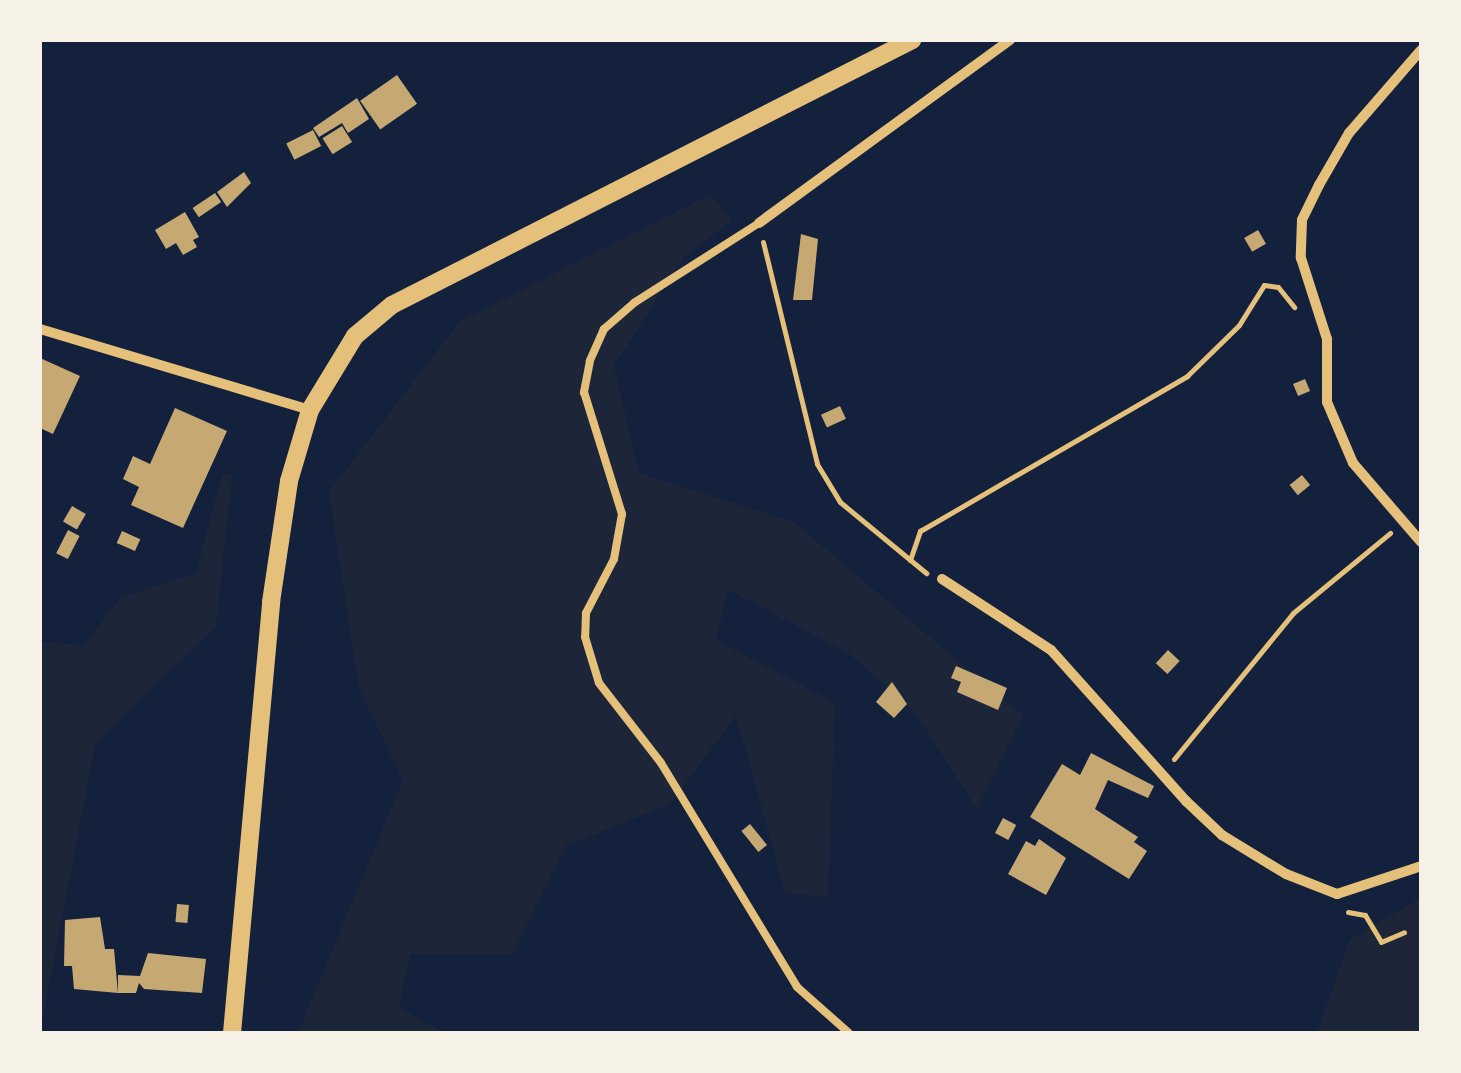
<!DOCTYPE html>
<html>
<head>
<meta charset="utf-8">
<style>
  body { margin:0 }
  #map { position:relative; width:1461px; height:1073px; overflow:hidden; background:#14213d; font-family:"Varela Round",sans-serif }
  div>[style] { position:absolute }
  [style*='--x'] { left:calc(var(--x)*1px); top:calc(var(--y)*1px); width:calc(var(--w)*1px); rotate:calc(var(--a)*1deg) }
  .green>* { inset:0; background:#1d2539 }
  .building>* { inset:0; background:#c6a872; transform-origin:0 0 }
  .path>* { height:5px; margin:-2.5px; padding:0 2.5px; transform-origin:2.5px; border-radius:2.5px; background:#e5c07b }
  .service>* { height:8px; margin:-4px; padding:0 4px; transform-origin:4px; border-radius:4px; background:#e5c07b }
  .minor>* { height:10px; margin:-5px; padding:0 5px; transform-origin:5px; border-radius:5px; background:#e5c07b }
  .tertiary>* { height:18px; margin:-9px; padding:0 9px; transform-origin:9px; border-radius:9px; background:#e5c07b }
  span { translate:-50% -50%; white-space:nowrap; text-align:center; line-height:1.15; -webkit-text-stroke:10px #f6f1e7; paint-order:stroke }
  .frame { position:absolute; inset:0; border:42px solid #f6f1e7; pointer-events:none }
</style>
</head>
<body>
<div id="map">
  <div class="green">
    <i style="clip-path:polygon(710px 195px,732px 220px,683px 258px,614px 366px,639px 473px,794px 522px,1023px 716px,977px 809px,915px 712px,847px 652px,728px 590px,716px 640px,835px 703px,828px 898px,785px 892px,736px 716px,670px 804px,566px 846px,512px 955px,410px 954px,399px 1007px,444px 1033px,298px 1033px,403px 780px,359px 689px,329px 492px,460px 321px)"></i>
    <i style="clip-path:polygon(222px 474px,232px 475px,216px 626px,95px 745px,40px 1033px,40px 642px,84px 645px,120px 598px,196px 573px)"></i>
    <i style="clip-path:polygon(1421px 898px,1421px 1033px,1317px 1033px,1350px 939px)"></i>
  </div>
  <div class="building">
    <i style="left:397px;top:75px;width:35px;height:45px;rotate:55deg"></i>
    <i style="clip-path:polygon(357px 98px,369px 119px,348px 133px,342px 123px,319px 137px,313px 128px)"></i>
    <i style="left:342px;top:126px;width:19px;height:23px;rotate:58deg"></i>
    <i style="left:313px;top:130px;width:18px;height:30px;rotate:63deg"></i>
    <i style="clip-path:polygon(244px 172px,251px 183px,227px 207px,217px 192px)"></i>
    <i style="left:215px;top:193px;width:11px;height:27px;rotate:56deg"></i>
    <i style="clip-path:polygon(185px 212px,199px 237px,193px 240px,197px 247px,183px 255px,176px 243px,166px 249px,155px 230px)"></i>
    <i style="left:1258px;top:230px;width:16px;height:16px;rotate:60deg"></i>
    <i style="clip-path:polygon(801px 234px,818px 239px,812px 300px,793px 300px)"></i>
    <i style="clip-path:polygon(40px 358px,80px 376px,53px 434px,40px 428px)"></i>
    <i style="left:1305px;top:379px;width:13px;height:13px;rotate:67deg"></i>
    <i style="left:840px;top:406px;width:14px;height:21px;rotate:65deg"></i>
    <i style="clip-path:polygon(175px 408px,227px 431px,183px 528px,131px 505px,139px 487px,123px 479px,133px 456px,150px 464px)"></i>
    <i style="left:1302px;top:475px;width:13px;height:16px;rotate:51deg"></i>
    <i style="left:72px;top:506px;width:16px;height:18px;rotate:30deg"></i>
    <i style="left:68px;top:530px;width:13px;height:26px;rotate:27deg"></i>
    <i style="left:122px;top:531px;width:20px;height:13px;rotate:24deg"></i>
    <i style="left:1168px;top:650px;width:16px;height:18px;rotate:43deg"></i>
    <i style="clip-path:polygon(956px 666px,1007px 688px,998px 710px,957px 692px,961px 682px,951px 678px)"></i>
    <i style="clip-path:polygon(892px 682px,907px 704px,894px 718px,876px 702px)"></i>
    <i style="clip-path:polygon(1091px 753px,1154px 786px,1148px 798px,1108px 780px,1095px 809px,1138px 837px,1134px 842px,1147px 851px,1129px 879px,1030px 817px,1062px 764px,1080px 775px)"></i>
    <i style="left:1003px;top:818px;width:15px;height:17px;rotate:28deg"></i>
    <i style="left:750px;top:824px;width:27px;height:11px;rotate:51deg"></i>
    <i style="clip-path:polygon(1039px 839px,1066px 858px,1046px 895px,1008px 874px,1026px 841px,1035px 846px)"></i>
    <i style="left:177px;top:904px;width:12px;height:18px;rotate:5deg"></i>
    <i style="clip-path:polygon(100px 917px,105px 949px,114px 949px,118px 993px,74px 989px,72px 966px,64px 966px,65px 920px)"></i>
    <i style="clip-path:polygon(148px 953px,206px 959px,202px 993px,144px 989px,139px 983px,136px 993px,118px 993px,118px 975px,140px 976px)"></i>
  </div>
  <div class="path">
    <i style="--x:763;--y:242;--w:228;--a:76.3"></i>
    <i style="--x:817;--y:464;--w:44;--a:58.8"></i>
    <i style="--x:840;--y:502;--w:112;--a:39.5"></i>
    <i style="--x:910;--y:560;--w:31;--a:-71"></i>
    <i style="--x:920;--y:531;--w:309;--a:-30.1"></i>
    <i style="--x:1187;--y:376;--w:73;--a:-44.4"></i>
    <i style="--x:1239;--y:325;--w:47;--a:-58"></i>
    <i style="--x:1264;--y:285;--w:14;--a:8"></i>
    <i style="--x:1278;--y:287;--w:26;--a:51"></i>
    <i style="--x:1174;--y:759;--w:188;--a:-50.8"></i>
    <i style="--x:1293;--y:613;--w:126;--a:-39.5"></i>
    <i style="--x:1348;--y:912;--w:17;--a:10"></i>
    <i style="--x:1365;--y:915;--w:31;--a:59"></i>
    <i style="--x:1381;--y:942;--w:25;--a:-23"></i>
  </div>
  <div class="service">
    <i style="--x:759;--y:223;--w:148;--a:147.4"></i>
    <i style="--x:634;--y:303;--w:40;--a:139"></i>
    <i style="--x:604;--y:329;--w:35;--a:114"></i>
    <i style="--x:590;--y:361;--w:32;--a:101"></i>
    <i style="--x:584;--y:392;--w:128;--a:72.7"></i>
    <i style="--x:622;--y:514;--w:46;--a:100.1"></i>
    <i style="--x:614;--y:559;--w:61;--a:117.4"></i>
    <i style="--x:586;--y:613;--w:24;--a:92"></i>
    <i style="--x:585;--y:637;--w:48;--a:73.1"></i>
    <i style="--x:599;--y:683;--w:101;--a:52.2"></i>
    <i style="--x:661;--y:763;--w:262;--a:58.7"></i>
    <i style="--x:797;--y:987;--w:69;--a:41.5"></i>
  </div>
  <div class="minor">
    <i style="--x:1421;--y:50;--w:110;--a:130.9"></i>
    <i style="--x:1349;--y:133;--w:60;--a:120"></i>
    <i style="--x:1319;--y:185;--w:39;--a:116"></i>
    <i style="--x:1302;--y:220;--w:38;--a:92"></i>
    <i style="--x:1301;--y:258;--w:85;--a:72.2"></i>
    <i style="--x:1327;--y:339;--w:63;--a:90"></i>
    <i style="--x:1327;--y:402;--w:66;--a:66.9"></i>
    <i style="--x:1353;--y:463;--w:104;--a:49.3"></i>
    <i style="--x:759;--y:223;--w:311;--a:-36.1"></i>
    <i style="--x:40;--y:329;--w:282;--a:16.7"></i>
    <i style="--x:942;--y:579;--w:130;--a:33.1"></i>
    <i style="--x:1051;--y:650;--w:203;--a:48.2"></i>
    <i style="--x:1186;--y:801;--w:50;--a:43.4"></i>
    <i style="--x:1222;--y:835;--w:75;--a:31.4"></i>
    <i style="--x:1286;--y:874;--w:55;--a:21.4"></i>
    <i style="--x:1337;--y:894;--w:89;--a:-18.4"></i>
  </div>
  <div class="tertiary">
    <i style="--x:232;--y:1033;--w:433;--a:-84.8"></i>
    <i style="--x:271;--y:602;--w:122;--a:-81.5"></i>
    <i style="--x:289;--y:481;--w:74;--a:-73.5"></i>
    <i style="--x:310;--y:410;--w:87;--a:-58.7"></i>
    <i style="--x:355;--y:336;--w:48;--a:-40"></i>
    <i style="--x:392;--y:305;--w:584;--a:-27"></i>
  </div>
  <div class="frame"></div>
</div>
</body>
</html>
